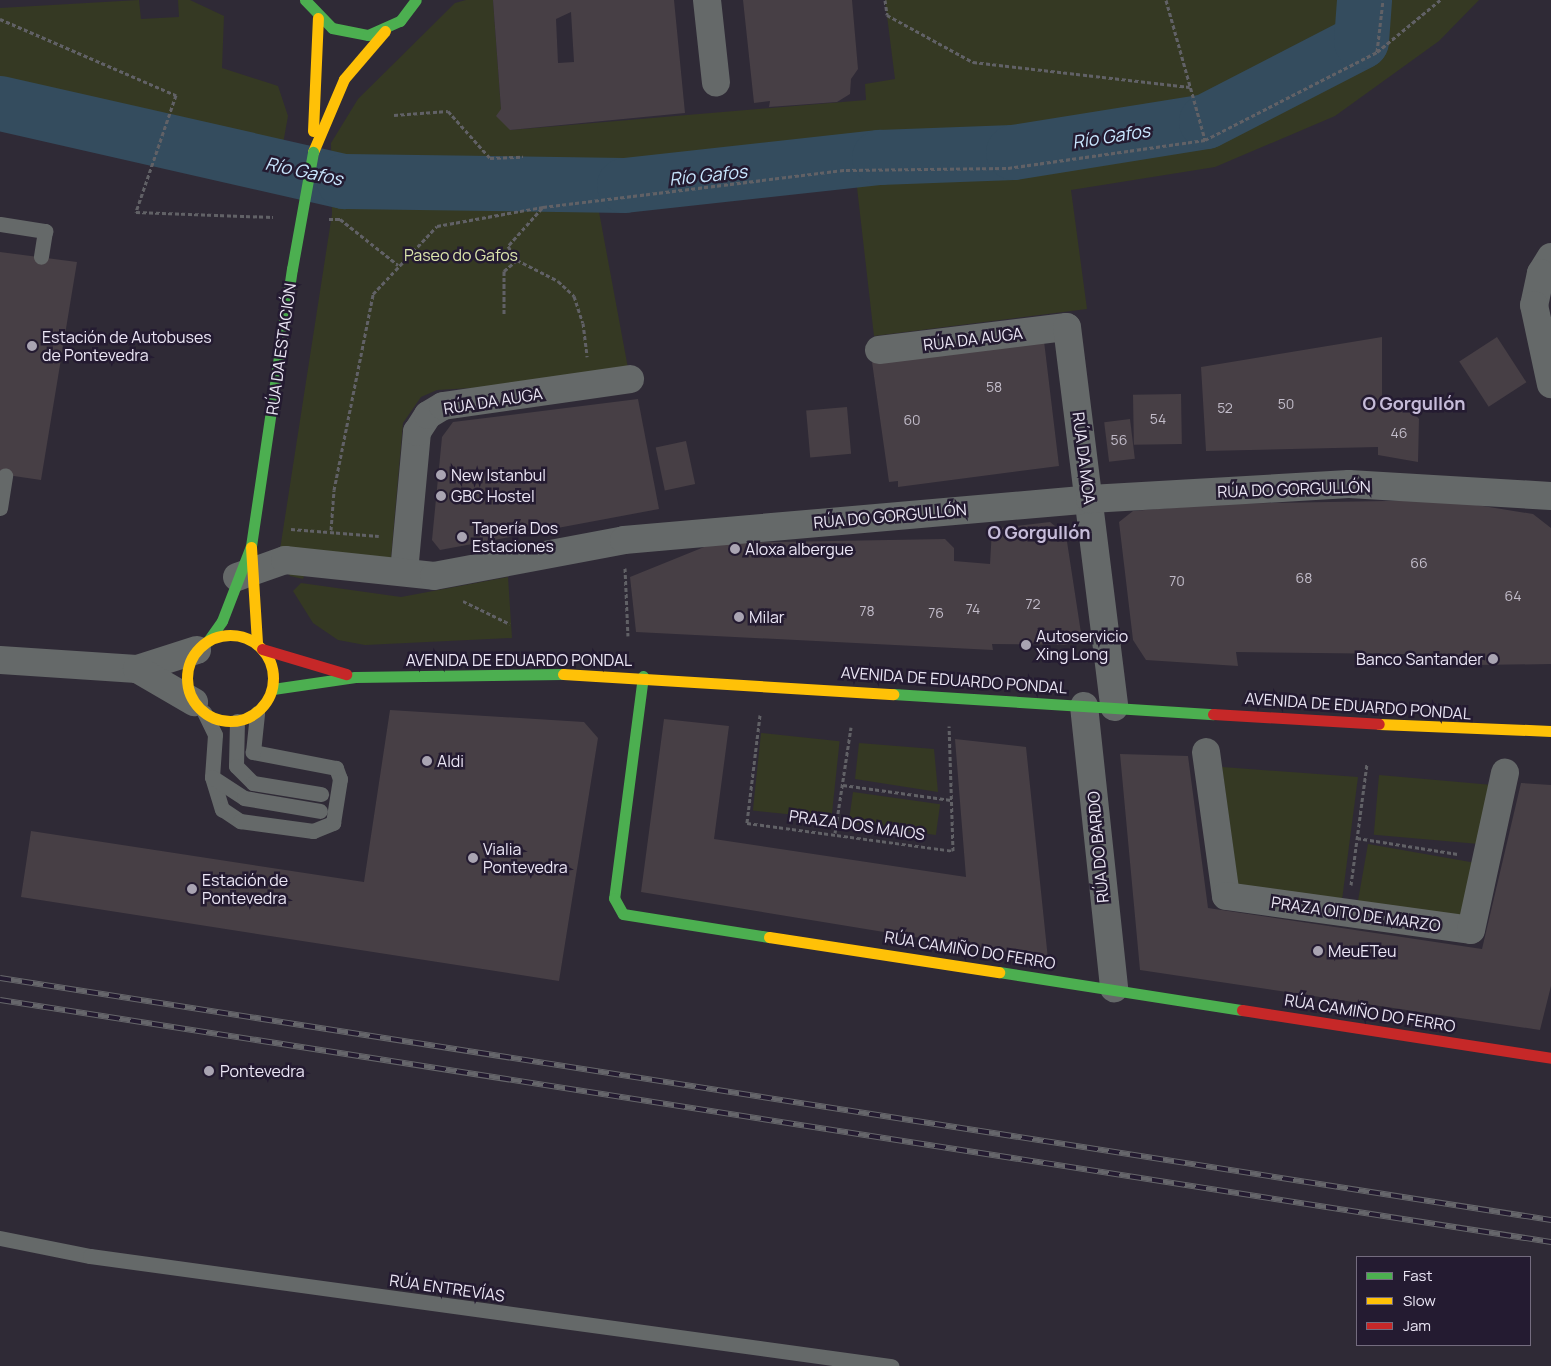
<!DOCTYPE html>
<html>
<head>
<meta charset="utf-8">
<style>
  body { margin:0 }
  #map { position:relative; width:1551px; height:1366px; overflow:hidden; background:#2f2a36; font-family:Manrope,sans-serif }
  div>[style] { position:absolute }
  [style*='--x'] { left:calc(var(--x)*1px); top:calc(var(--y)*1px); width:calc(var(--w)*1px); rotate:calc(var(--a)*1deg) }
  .green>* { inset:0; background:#353923; transform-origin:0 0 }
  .river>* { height:55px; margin:-27.5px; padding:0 27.5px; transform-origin:27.5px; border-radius:27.5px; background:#344c5e }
  .building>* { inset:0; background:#473f45; transform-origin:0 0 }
  .path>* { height:3px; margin-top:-1.5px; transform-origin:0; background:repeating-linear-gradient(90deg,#616166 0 4px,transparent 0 6.5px) }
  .lane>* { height:15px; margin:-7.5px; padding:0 7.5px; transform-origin:7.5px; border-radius:7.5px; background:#656969 }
  .street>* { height:28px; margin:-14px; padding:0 14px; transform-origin:14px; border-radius:14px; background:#656969 }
  .fast>* { height:11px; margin:-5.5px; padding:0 5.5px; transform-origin:5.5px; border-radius:5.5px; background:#4caf50 }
  .slow>* { height:11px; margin:-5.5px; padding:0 5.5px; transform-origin:5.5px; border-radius:5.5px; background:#ffc107 }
  .slow>.ring { margin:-5.5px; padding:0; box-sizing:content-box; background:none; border:11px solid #ffc107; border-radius:50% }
  .jam>* { height:11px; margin:-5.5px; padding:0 5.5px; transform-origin:5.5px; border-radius:5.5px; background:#c62828 }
  .rail>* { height:5.5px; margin-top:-2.75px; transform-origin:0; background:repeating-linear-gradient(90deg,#241b31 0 11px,#66666b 0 22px); box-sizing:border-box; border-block:1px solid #66666b }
  .fast-bridge>* { height:11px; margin:-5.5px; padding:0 5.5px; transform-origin:5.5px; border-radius:5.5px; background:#4caf50 }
  .dots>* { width:14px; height:14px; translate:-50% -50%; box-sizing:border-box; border:2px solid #241b31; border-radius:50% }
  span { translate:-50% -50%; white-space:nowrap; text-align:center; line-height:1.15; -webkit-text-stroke:5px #241b31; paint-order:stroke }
  .number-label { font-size:14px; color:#c2bcc9 }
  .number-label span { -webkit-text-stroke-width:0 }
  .park-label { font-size:16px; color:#dce6ac }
  .poi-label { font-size:16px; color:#ebe6f5 }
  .left { translate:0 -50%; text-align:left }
  .right { translate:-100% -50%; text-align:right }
  .street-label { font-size:16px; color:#ebe6f5 }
  .water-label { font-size:18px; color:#c9e7ff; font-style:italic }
  .neighbourhood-label { font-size:18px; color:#c6bcd9; font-weight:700 }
  .legend { position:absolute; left:1356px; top:1256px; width:175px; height:90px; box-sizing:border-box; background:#241b31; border:1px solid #746c7f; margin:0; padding:6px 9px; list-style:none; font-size:15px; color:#ebe6f5 }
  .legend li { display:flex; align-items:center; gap:10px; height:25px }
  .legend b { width:25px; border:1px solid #746c7f }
</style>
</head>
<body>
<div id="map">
  <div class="green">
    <i style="clip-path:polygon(139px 0,141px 19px,179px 17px,178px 0,190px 0,224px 16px,222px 68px,278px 86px,288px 116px,281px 155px,0 91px,0 8px)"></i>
    <i style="clip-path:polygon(466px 0,493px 0,501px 109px,511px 130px,866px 100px,865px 84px,895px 79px,885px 0,1479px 0,1439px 41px,1335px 116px,1215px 167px,1071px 190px,1087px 309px,874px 336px,855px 170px,597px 201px,630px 379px,437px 390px,421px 397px,403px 423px,391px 558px,307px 567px,303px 579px,290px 576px,279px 556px,332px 214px,331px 143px,358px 99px,455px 3px)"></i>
    <i style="clip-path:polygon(508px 577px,512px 638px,365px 645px,338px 640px,313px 623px,293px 591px,301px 583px,401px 597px)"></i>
    <i style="left:761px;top:733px;width:79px;height:78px;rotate:6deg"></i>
    <i style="clip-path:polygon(859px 743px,934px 749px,938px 792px,855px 779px)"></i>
    <i style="clip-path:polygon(1222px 767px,1358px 777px,1342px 900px,1238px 886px)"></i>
    <i style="left:1379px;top:775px;width:120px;height:60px;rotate:5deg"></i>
    <i style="left:853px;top:792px;width:88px;height:31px;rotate:8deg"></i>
    <i style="left:1368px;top:844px;width:114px;height:60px;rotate:10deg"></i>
  </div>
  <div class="river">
    <i style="--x:0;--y:103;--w:353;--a:12.8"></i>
    <i style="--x:344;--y:181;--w:280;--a:0.8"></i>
    <i style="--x:624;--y:185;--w:257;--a:-6.3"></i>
    <i style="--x:879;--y:157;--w:134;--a:-2.1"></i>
    <i style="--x:1013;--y:152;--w:195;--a:-9.1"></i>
    <i style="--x:1206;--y:121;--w:174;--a:-27.3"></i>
    <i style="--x:1361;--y:41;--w:41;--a:-85.8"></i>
  </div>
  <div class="building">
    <i style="clip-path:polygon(evenodd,493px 0,674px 0,685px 113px,510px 130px,496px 116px,501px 109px,493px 0,571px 12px,574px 62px,558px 63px,556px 19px,571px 12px)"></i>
    <i style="clip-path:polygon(743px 0,852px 0,858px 69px,851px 79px,850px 94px,837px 102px,769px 107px,770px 101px,754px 103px)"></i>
    <i style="clip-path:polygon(0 252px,77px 262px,41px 480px,0 474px)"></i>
    <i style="clip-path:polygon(1382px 337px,1382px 403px,1394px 404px,1400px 398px,1419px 419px,1418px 462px,1378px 455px,1378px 447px,1206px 451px,1201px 367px)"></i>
    <i style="left:1497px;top:337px;width:54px;height:45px;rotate:57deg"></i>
    <i style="clip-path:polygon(1044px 341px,1059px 466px,898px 487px,898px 481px,889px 482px,872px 362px)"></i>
    <i style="left:1181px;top:394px;width:50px;height:48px;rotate:89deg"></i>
    <i style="clip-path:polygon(638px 399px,659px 509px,440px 550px,432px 540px,442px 437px,453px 422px)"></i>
    <i style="left:847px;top:407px;width:47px;height:41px;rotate:85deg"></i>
    <i style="left:1130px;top:419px;width:40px;height:26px;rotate:83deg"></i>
    <i style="left:686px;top:441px;width:44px;height:31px;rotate:78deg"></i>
    <i style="clip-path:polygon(1445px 500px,1533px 514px,1551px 528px,1551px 664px,1411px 666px,1406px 654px,1236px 652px,1238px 666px,1146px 660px,1133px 640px,1119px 522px,1133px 511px,1219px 504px)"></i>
    <i style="clip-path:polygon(1050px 522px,1066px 535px,1081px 633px,1067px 645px,992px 644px,993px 650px,636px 632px,630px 577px,714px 543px,945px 539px,954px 548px,954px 561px,990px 564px,992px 529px)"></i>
    <i style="clip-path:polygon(390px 710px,584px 722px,598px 738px,559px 981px,21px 897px,31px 831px,364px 882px)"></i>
    <i style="clip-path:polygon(664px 719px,729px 726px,714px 839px,966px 877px,955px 739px,1026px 747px,1048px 959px,641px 892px)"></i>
    <i style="clip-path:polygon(1120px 754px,1188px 756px,1208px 908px,1482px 949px,1521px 783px,1551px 785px,1551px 986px,1540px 1030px,1140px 970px)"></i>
  </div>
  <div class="path">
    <i style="--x:885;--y:0;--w:15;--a:82"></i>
    <i style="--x:887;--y:15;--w:98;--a:28.7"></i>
    <i style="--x:973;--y:62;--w:218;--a:6.6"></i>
    <i style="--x:1166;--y:0;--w:145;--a:74.4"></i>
    <i style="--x:0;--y:19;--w:192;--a:23.4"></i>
    <i style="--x:176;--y:95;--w:124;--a:108.9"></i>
    <i style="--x:136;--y:212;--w:137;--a:2.1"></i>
    <i style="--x:1377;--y:52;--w:82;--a:-39.5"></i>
    <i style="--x:394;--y:115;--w:54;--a:-4.2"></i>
    <i style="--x:448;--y:111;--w:63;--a:48.2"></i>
    <i style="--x:490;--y:158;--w:33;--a:-2"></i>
    <i style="--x:542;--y:208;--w:51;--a:131.8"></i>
    <i style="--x:508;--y:246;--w:17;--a:57"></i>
    <i style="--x:517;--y:260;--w:46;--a:27.1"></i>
    <i style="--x:558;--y:281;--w:22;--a:43"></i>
    <i style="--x:574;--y:296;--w:28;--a:72"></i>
    <i style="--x:583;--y:323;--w:34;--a:83"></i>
    <i style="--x:329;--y:219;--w:11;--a:0"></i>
    <i style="--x:340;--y:219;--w:74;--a:38.4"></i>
    <i style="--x:504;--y:314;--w:43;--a:-90"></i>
    <i style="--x:504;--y:271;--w:17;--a:-40"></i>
    <i style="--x:291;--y:529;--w:88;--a:4.5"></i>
    <i style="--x:331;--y:530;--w:40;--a:-85.7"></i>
    <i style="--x:334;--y:490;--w:200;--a:-78.7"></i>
    <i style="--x:373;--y:294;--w:93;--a:-46.7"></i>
    <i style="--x:437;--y:226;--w:108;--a:-10.2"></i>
    <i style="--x:543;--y:207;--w:305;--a:-7"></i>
    <i style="--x:846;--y:170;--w:162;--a:-0.7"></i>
    <i style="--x:1008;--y:168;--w:199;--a:-8.1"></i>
    <i style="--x:1205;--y:140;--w:193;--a:-27.1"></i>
    <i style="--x:1377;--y:52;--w:52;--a:-83.4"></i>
    <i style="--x:625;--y:568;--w:68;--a:87.5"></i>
    <i style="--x:463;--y:601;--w:52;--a:26.1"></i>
    <i style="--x:760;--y:715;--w:109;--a:96.9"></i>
    <i style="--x:747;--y:823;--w:208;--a:7.7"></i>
    <i style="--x:953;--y:851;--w:125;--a:-91.8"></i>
    <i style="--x:843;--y:785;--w:109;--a:7.9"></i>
    <i style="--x:835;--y:833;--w:107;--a:-81.4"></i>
    <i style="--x:1357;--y:838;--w:102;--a:9"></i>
    <i style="--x:1351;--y:885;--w:122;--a:-82.5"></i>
  </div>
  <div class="lane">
    <i style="--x:0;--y:224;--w:46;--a:8.8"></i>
    <i style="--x:45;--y:231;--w:26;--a:99"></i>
    <i style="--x:0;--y:508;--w:33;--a:-81"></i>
    <i style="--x:204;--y:712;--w:25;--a:64"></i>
    <i style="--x:215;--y:735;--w:42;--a:94.1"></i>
    <i style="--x:212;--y:777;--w:34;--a:73"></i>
    <i style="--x:222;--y:809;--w:22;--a:34"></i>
    <i style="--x:240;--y:821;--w:74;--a:7.8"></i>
    <i style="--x:313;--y:831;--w:22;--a:-22"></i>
    <i style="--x:333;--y:823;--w:45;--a:-81"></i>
    <i style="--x:340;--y:779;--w:12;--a:-110"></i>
    <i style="--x:336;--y:768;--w:85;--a:-169.1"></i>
    <i style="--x:253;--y:752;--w:39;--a:-84"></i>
    <i style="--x:237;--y:721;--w:45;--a:91.3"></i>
    <i style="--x:236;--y:766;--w:24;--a:45"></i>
    <i style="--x:253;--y:783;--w:69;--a:9.2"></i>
    <i style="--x:212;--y:777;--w:38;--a:33"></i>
    <i style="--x:244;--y:798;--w:77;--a:9.7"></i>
    <i style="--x:0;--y:1238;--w:92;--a:11.3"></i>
    <i style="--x:90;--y:1256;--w:809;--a:7.82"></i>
  </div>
  <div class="street">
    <i style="--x:707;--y:0;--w:83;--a:83.8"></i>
    <i style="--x:1551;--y:257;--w:19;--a:122"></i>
    <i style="--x:1541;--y:273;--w:33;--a:102"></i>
    <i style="--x:1534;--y:305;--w:81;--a:77.9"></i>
    <i style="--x:879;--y:350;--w:189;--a:-7"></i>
    <i style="--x:1067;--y:327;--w:383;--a:82.9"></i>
    <i style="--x:404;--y:572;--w:141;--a:-84.7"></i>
    <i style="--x:417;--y:432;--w:20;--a:-57"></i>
    <i style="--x:428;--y:415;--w:17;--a:-31"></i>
    <i style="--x:443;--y:406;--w:189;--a:-8.2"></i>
    <i style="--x:237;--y:577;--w:51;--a:-19.5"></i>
    <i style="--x:285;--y:560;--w:150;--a:6.1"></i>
    <i style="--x:434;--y:576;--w:193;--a:-10.7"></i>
    <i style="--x:624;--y:540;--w:468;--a:-5"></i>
    <i style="--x:1090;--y:499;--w:259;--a:-3.3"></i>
    <i style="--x:1349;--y:484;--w:202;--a:3.4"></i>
    <i style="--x:0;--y:660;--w:137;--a:3.8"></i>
    <i style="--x:137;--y:669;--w:63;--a:-17.6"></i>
    <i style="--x:137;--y:669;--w:66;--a:30.1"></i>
    <i style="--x:1084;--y:706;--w:284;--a:83.9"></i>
    <i style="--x:1206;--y:752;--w:145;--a:82.1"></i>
    <i style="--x:1226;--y:896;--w:247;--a:7.9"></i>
    <i style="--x:1471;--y:930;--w:161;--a:-77.8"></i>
  </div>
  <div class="fast">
    <i style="--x:305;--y:0;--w:39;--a:46"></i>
    <i style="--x:332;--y:28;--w:37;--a:11"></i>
    <i style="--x:368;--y:35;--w:35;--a:-24"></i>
    <i style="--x:400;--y:21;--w:26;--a:-53"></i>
    <i style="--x:208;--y:641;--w:24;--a:-55"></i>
    <i style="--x:222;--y:621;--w:80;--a:-68.9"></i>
    <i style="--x:251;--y:546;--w:280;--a:-81.6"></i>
    <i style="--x:643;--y:676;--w:224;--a:97.4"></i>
    <i style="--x:614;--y:898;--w:18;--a:61"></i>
    <i style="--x:623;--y:914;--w:148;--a:9"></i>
    <i style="--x:273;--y:689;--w:83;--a:-8.3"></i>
    <i style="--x:355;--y:677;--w:208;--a:-0.8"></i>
    <i style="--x:893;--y:694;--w:321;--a:3.6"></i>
    <i style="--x:999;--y:972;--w:246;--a:8.9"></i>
  </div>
  <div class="slow">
    <i style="--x:313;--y:131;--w:113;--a:-87.5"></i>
    <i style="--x:313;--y:152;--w:79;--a:-67"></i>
    <i style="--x:344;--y:79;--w:63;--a:-49.5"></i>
    <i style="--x:251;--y:547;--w:96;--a:86.4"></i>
    <i class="ring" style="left:187px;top:635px;width:75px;height:75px"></i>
    <i style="--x:563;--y:674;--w:331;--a:3.5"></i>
    <i style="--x:1379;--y:724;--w:172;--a:2.3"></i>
    <i style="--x:769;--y:937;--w:233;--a:8.7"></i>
  </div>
  <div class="jam">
    <i style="--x:262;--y:649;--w:88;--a:16.6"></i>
    <i style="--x:1213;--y:714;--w:166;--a:3.4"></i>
    <i style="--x:1242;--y:1010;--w:313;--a:8.8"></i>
  </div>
  <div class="rail">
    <i style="--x:0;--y:978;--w:1570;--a:8.87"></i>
    <i style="--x:0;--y:1000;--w:1570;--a:8.87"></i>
  </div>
  <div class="fast-bridge">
    <i style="--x:292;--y:269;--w:119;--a:-79.8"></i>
  </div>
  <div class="dots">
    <i style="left:32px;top:346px;background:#a9a4b2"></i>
    <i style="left:441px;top:475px;background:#a9a4b2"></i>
    <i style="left:441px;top:496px;background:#a9a4b2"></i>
    <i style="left:462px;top:537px;background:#a9a4b2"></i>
    <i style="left:735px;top:549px;background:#a9a4b2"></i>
    <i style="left:739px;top:617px;background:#a9a4b2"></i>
    <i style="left:1026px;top:645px;background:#a9a4b2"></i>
    <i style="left:1493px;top:659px;background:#a9a4b2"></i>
    <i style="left:427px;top:761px;background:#a9a4b2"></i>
    <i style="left:473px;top:858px;background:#a9a4b2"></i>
    <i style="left:192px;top:889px;background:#a9a4b2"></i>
    <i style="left:1318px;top:951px;background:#a9a4b2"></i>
    <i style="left:209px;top:1071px;background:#a9a4b2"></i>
  </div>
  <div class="number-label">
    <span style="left:994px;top:387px">58</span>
    <span style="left:1286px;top:404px">50</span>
    <span style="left:1225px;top:408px">52</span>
    <span style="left:1158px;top:419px">54</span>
    <span style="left:912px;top:420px">60</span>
    <span style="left:1399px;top:433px">46</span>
    <span style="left:1119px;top:440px">56</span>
    <span style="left:1419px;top:563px">66</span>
    <span style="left:1304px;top:578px">68</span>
    <span style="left:1177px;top:581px">70</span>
    <span style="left:1513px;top:596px">64</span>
    <span style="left:1033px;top:604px">72</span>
    <span style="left:973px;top:609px">74</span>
    <span style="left:867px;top:611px">78</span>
    <span style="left:936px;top:613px">76</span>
  </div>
  <div class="park-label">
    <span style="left:461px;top:255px">Paseo do Gafos</span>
  </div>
  <div class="poi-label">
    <span class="left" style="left:42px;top:346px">Estación de Autobuses<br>de Pontevedra</span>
    <span class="left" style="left:451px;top:475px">New Istanbul</span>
    <span class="left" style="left:451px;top:496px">GBC Hostel</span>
    <span class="left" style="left:472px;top:537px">Tapería Dos<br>Estaciones</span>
    <span class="left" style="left:745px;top:549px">Aloxa albergue</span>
    <span class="left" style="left:749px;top:617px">Milar</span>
    <span class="left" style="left:1036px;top:645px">Autoservicio<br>Xing Long</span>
    <span class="right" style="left:1483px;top:659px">Banco Santander</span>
    <span class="left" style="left:437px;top:761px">Aldi</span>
    <span class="left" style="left:483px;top:858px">Vialia<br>Pontevedra</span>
    <span class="left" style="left:202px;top:889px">Estación de<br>Pontevedra</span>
    <span class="left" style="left:1328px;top:951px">MeuETeu</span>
    <span class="left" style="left:220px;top:1071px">Pontevedra</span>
  </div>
  <div class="street-label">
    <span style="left:973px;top:339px;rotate:-7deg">RÚA DA AUGA</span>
    <span style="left:281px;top:349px;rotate:-82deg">RÚA DA ESTACIÓN</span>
    <span style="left:493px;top:401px;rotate:-9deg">RÚA DA AUGA</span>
    <span style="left:1084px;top:458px;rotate:83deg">RÚA DA MOA</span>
    <span style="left:1294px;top:489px;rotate:-2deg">RÚA DO GORGULLÓN</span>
    <span style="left:890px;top:516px;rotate:-5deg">RÚA DO GORGULLÓN</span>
    <span style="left:519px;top:660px">AVENIDA DE EDUARDO PONDAL</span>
    <span style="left:954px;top:680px;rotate:4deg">AVENIDA DE EDUARDO PONDAL</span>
    <span style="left:1358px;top:706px;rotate:4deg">AVENIDA DE EDUARDO PONDAL</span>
    <span style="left:857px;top:825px;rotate:8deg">PRAZA DOS MAIOS</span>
    <span style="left:1098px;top:847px;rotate:-95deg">RÚA DO BARDO</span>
    <span style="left:1356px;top:914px;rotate:8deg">PRAZA OITO DE MARZO</span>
    <span style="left:970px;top:950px;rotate:9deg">RÚA CAMIÑO DO FERRO</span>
    <span style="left:1370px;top:1013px;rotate:9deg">RÚA CAMIÑO DO FERRO</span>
    <span style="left:447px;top:1288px;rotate:8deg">RÚA ENTREVÍAS</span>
  </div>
  <div class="water-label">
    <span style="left:1111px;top:136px;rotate:-9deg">Río Gafos</span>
    <span style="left:304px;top:171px;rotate:12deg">Río Gafos</span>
    <span style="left:708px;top:175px;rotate:-6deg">Río Gafos</span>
  </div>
  <div class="neighbourhood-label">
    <span style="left:1414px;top:403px">O Gorgullón</span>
    <span style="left:1039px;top:532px">O Gorgullón</span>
  </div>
  <ul class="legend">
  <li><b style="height:6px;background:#4caf50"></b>Fast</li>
  <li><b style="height:6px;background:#ffc107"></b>Slow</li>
  <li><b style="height:6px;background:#c62828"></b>Jam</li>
  </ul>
</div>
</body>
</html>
